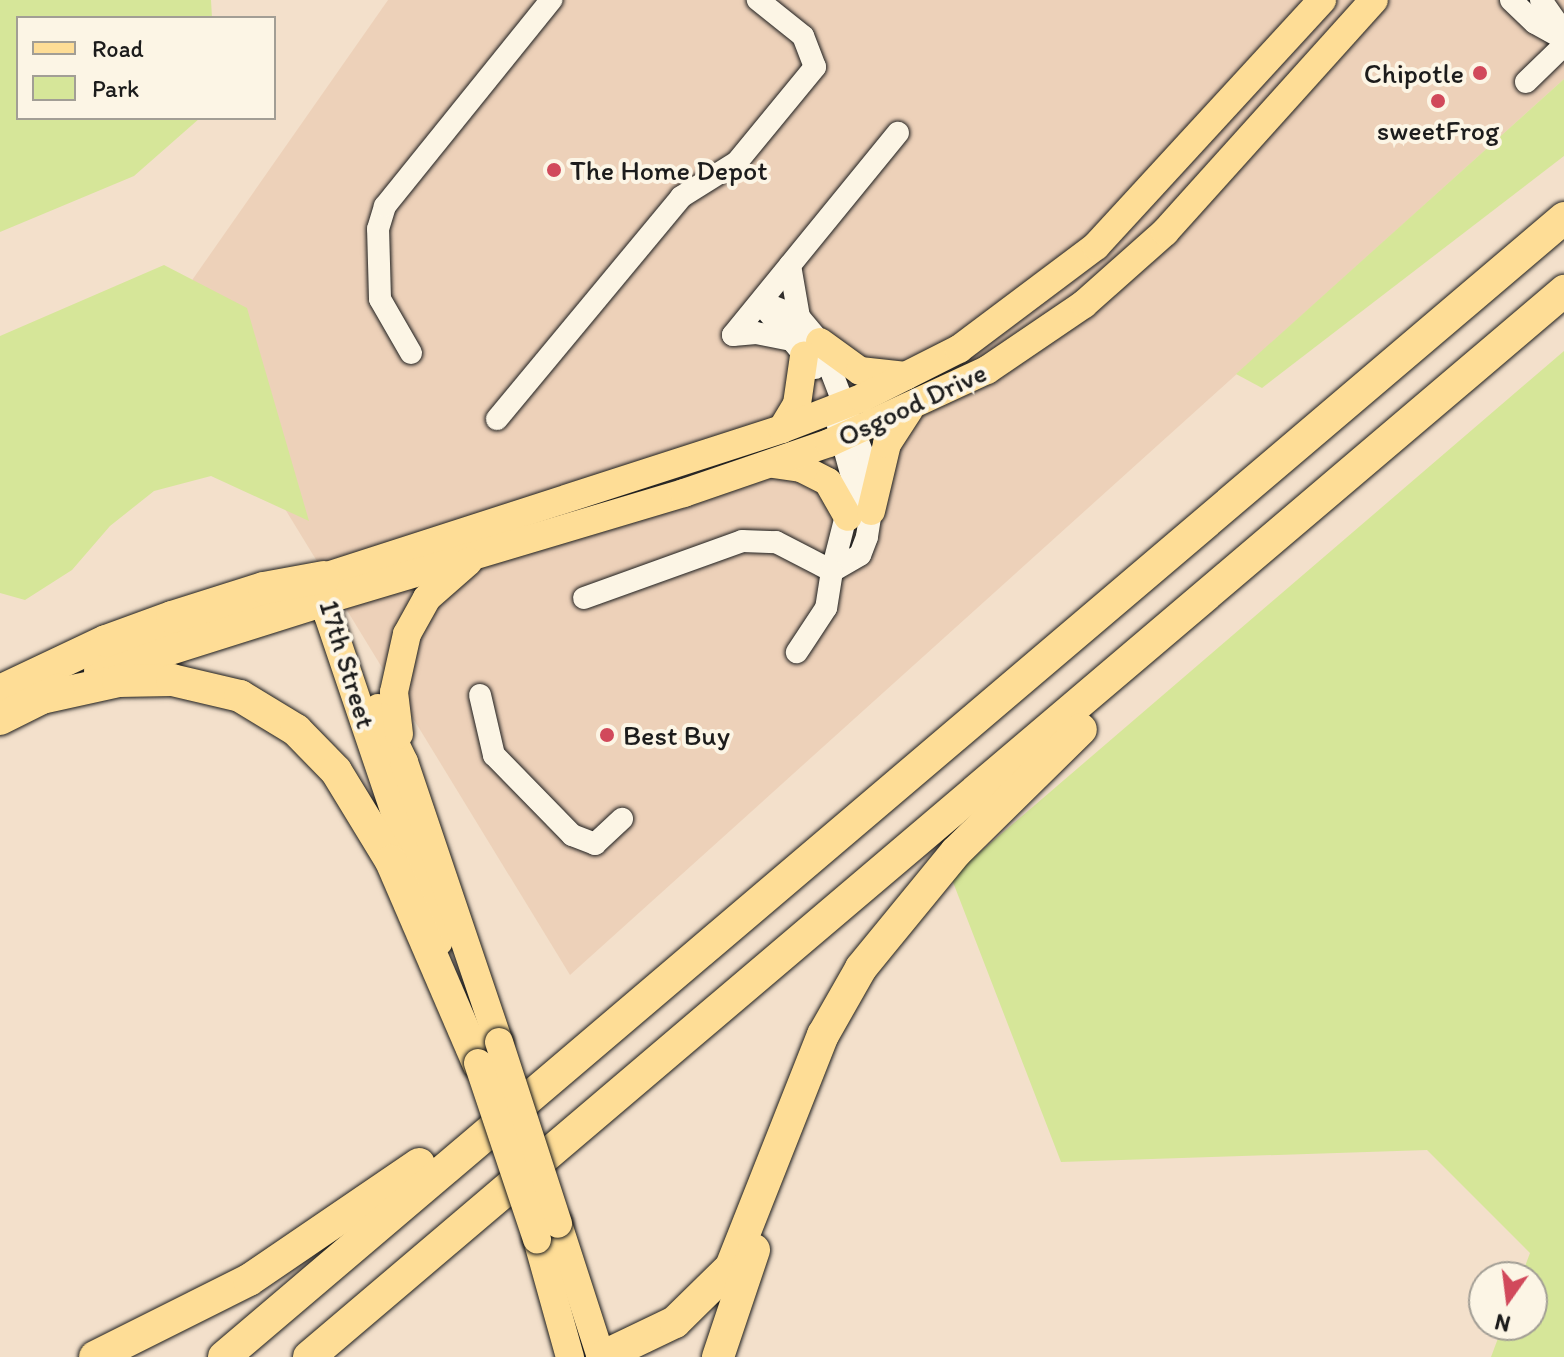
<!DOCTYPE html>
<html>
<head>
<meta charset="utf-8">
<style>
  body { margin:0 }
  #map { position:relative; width:1564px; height:1357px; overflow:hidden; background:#f3e0cb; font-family:Itim,sans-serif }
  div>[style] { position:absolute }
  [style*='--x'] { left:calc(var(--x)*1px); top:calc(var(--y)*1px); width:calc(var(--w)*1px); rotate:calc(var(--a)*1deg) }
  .built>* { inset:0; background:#edd1b9 }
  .green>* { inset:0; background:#d6e699 }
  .roads { filter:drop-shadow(0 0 2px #1c1c1c) drop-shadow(0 0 2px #1c1c1c) }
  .minor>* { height:22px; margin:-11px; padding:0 11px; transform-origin:11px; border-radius:11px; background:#fcf5e5 }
  .major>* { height:28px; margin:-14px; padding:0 14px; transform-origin:14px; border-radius:14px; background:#fedd96 }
  .highway>* { height:32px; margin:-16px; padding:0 16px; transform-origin:16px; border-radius:16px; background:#fedd96 }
  .bridges { filter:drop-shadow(0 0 2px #1c1c1c) drop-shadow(0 0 2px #1c1c1c) }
  .major-bridge>* { height:28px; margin:-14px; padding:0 14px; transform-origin:14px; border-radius:14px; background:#fedd96 }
  .dots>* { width:22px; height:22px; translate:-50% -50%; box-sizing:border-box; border:4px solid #fcf5e5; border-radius:50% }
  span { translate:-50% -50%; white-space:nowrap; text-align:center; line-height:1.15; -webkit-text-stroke:8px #fcf5e5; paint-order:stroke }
  .poi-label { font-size:28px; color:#1c1c1c }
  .right { translate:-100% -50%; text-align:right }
  .left { translate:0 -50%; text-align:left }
  .street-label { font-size:28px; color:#1c1c1c }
  .legend { position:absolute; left:16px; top:16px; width:260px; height:104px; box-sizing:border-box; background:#fcf5e5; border:2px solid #a29e95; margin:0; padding:10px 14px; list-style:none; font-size:24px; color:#1c1c1c }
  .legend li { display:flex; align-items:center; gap:16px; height:40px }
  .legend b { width:40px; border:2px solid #a29e95 }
  .north { position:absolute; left:1468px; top:1261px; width:80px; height:80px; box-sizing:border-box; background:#fcf5e5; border:2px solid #a29e95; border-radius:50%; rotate:194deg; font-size:22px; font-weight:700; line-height:32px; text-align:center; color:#1c1c1c }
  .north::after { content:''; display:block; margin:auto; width:28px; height:36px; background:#d1495b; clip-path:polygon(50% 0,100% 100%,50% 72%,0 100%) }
</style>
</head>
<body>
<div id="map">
  <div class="built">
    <i style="clip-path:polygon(388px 0,1564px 0,1564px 79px,570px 975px,167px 316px)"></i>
  </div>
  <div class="green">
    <i style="clip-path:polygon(0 0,211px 0,212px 18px,18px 18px,18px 118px,200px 118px,134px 176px,0 232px)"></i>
    <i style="clip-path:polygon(1564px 79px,1564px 156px,1262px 388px,1236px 374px)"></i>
    <i style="clip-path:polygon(164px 265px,247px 308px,309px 521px,211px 476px,154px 491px,110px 526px,72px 570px,25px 600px,0 593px,0 336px)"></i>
    <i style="clip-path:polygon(1564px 351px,1564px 1357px,1491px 1357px,1503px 1325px,1532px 1325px,1532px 1277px,1521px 1277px,1530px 1253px,1427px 1150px,1061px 1162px,951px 877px)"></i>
  </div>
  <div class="roads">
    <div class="minor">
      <i style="--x:1511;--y:0;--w:33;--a:44"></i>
      <i style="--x:1535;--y:23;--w:33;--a:29"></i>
      <i style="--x:1541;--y:0;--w:40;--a:55.1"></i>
      <i style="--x:1526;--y:82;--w:53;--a:-44.2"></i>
      <i style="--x:790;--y:265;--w:53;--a:80.2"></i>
      <i style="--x:761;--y:302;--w:41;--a:21.5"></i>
      <i style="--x:799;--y:317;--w:33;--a:50"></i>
      <i style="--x:820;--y:342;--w:123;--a:69.1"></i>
      <i style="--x:864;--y:457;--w:54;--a:82.6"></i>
      <i style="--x:871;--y:511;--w:26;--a:99"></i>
      <i style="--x:867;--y:537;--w:19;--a:111"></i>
      <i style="--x:860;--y:555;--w:32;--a:150"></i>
      <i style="--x:763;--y:306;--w:81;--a:50"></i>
      <i style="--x:733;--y:335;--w:261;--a:-50.8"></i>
      <i style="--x:733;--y:335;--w:23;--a:-5"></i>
      <i style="--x:756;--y:333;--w:36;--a:11"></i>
      <i style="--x:411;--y:353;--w:62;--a:-119.9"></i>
      <i style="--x:380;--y:299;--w:70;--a:-91.6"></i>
      <i style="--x:378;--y:229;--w:24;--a:-73"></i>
      <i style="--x:385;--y:206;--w:265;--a:-51.1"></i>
      <i style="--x:497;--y:419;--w:288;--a:-50.3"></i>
      <i style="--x:681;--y:197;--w:66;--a:-32"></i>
      <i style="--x:737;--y:162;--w:123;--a:-50.6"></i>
      <i style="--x:815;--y:67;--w:33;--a:-111"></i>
      <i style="--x:803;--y:36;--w:58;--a:-141.3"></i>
      <i style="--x:832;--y:571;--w:90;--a:-75.8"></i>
      <i style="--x:854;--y:484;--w:64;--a:-105.3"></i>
      <i style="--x:584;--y:598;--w:168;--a:-19.8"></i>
      <i style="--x:742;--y:541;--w:34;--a:2"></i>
      <i style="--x:776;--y:542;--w:63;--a:27.4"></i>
      <i style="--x:832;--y:571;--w:37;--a:99"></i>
      <i style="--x:826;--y:608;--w:53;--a:123.4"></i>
      <i style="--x:480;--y:695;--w:62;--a:76.9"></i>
      <i style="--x:494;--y:755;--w:112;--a:45.7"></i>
      <i style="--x:572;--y:835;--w:25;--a:21"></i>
      <i style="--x:595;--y:844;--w:37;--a:-43"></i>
    </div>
    <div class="major">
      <i style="--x:820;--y:342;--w:49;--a:35.9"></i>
      <i style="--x:860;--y:371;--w:46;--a:6.2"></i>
      <i style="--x:782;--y:429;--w:29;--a:-59"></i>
      <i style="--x:797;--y:404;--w:49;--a:-81.7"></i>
      <i style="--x:773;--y:464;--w:28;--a:8"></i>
      <i style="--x:801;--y:468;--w:30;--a:27"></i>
      <i style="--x:828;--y:482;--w:40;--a:60.3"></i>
      <i style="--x:871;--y:511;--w:69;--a:-76.6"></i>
      <i style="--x:887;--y:444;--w:40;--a:-57.1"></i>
      <i style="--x:324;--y:577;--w:481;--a:-17.9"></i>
      <i style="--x:782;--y:429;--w:86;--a:-21.2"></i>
      <i style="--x:862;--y:398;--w:109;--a:-26.8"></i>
      <i style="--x:959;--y:349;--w:171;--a:-36.9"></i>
      <i style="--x:1096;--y:246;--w:334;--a:-47.4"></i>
      <i style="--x:324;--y:582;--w:33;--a:83"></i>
      <i style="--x:328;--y:615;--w:345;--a:71.3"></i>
      <i style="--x:325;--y:600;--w:375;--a:-16.6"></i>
      <i style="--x:684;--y:493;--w:153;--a:-19"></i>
      <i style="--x:829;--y:443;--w:174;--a:-24.8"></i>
      <i style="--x:987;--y:370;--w:117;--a:-34.2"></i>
      <i style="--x:1084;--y:304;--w:108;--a:-41.6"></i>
      <i style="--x:1165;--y:232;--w:312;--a:-48"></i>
      <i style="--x:378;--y:708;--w:60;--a:64.3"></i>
      <i style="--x:404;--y:762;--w:296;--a:71.3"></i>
      <i style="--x:399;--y:734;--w:42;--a:-96.8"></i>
      <i style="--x:394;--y:692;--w:59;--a:-77.4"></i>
      <i style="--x:407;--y:634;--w:41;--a:-60.9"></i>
      <i style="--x:427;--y:598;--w:55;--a:-41.3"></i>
      <i style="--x:558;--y:1224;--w:140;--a:72.1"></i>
      <i style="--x:537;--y:1239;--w:123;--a:74.4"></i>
    </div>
    <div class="highway">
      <i style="--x:100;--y:671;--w:236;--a:-17.5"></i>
      <i style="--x:0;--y:691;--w:117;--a:-25.3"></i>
      <i style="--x:106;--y:641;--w:70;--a:-20"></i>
      <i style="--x:172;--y:617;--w:96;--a:-17.5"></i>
      <i style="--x:264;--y:588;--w:61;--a:-10.4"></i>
      <i style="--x:41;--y:698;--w:79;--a:-12.4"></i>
      <i style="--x:118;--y:681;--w:54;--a:-1.1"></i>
      <i style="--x:172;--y:680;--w:70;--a:13.2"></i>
      <i style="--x:240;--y:696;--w:66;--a:31.3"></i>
      <i style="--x:296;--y:730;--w:57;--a:45.7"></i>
      <i style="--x:336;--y:771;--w:105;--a:58.6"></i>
      <i style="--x:391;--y:861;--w:220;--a:66.7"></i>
      <i style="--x:0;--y:719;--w:65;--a:-26.6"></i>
      <i style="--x:95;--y:1357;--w:172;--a:-26.6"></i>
      <i style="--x:249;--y:1280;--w:206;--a:-34.3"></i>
      <i style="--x:224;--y:1357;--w:1759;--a:-40.36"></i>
      <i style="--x:309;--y:1357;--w:1647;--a:-40.34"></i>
      <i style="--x:602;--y:1357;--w:81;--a:-25.6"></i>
      <i style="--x:675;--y:1322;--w:78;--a:-44.5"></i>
      <i style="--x:731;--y:1267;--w:250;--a:-68.4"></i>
      <i style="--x:823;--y:1035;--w:77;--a:-60.4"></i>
      <i style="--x:861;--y:968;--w:150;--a:-50.7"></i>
      <i style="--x:956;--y:852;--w:175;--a:-44.5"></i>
      <i style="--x:718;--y:1357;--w:113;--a:-71.4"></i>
    </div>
  </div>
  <div class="bridges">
    <div class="major-bridge">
      <i style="--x:499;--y:1042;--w:191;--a:72"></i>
      <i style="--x:478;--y:1063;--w:186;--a:71.5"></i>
    </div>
  </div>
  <div class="dots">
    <i style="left:1480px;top:73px;background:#d1495b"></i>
    <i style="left:1438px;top:101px;background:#d1495b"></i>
    <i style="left:554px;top:170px;background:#d1495b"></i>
    <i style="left:607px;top:735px;background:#d1495b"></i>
  </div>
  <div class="poi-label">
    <span class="right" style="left:1464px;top:73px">Chipotle</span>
    <span style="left:1438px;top:130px">sweetFrog</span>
    <span class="left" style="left:570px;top:170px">The Home Depot</span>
    <span class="left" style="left:623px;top:735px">Best Buy</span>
  </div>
  <div class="street-label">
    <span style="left:912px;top:404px;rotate:-25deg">Osgood Drive</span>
    <span style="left:348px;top:664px;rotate:73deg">17th Street</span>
  </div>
  <ul class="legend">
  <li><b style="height:10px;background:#fedd96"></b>Road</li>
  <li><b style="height:22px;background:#d6e699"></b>Park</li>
  </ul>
  <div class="north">N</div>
</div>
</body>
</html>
